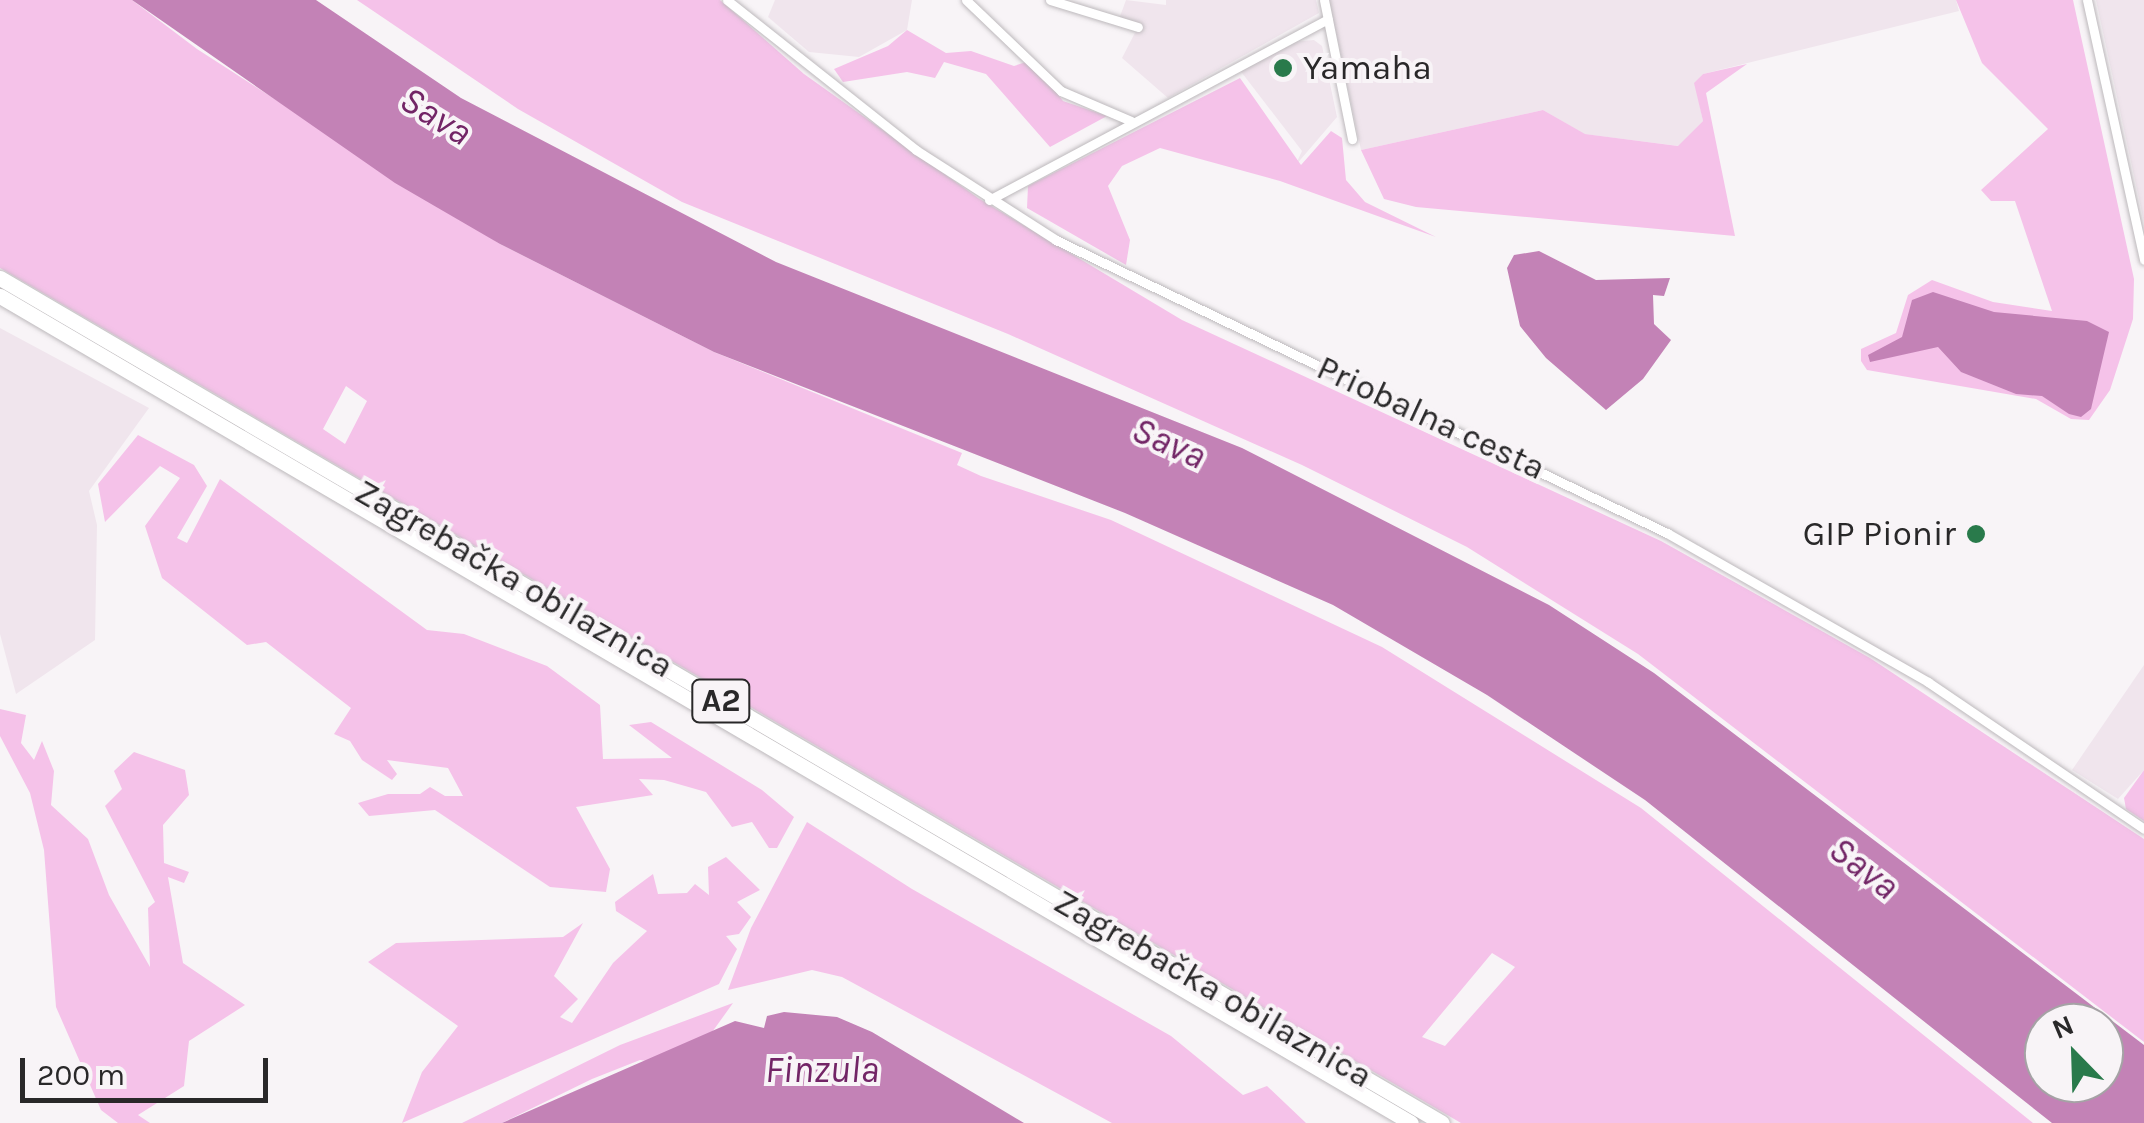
<!DOCTYPE html>
<html>
<head>
<meta charset="utf-8">
<style>
  body { margin:0 }
  #map { position:relative; width:2144px; height:1123px; overflow:hidden; background:#f8f4f7; font-family:Karla,sans-serif }
  div>[style] { position:absolute }
  [style*='--x'] { left:calc(var(--x)*1px); top:calc(var(--y)*1px); width:calc(var(--w)*1px); rotate:calc(var(--a)*1deg) }
  .built>* { inset:0; background:#f0e5ed }
  .green>* { inset:0; background:#f5c2e9 }
  .water>* { inset:0; background:#c382b6 }
  .roads { filter:drop-shadow(0 0 2px #bdb9bc) drop-shadow(0 0 2px #bdb9bc) }
  .street>* { height:9px; margin:-4.5px; padding:0 4.5px; transform-origin:4.5px; border-radius:4.5px; background:#fff }
  .highway>* { height:15px; margin:-7.5px; padding:0 7.5px; transform-origin:7.5px; border-radius:7.5px; background:#fff }
  .dots>* { width:28px; height:28px; translate:-50% -50%; box-sizing:border-box; border:5px solid #f8f4f7; border-radius:50% }
  span { translate:-50% -50%; white-space:nowrap; text-align:center; line-height:1.15; -webkit-text-stroke:8px #f8f4f7; paint-order:stroke }
  .shield-label span { padding:2px 8px; background:#f8f4f7; border:2px solid; border-radius:8px; -webkit-text-stroke-width:0 }
  .shield-label { font-size:32px; color:#292829; font-weight:700 }
  .poi-label { font-size:35px; color:#292829 }
  .left { translate:0 -50%; text-align:left }
  .right { translate:-100% -50%; text-align:right }
  .street-label { font-size:35px; color:#292829 }
  .water-label { font-size:38px; color:#722566; font-style:italic }
  .north { position:absolute; left:2024px; top:1003px; width:100px; height:100px; box-sizing:border-box; background:#f8f4f7; border:2px solid #a5a2a5; border-radius:50%; rotate:337deg; font-size:28px; font-weight:700; line-height:40px; text-align:center; color:#292829 }
  .north::after { content:''; display:block; margin:auto; width:35px; height:45px; background:#297a4b; clip-path:polygon(50% 0,100% 100%,50% 72%,0 100%) }
  .scale { position:absolute; left:20px; top:1058px; width:248px; height:45px; box-sizing:border-box; border:5px solid #292829; border-top:0; padding-left:12px; font-size:30px; line-height:35px; white-space:nowrap; color:#292829; -webkit-text-stroke:8px #f8f4f7; paint-order:stroke }
</style>
</head>
<body>
<div id="map">
  <div class="built">
    <i style="clip-path:polygon(775px 0,912px 0,907px 30px,859px 57px,809px 52px,768px 17px)"></i>
    <i style="clip-path:polygon(1126px 0,1166px 5px,1166px 0,1316px 0,1319px 13px,1168px 98px,1122px 58px,1138px 27px,1118px 22px)"></i>
    <i style="clip-path:polygon(1329px 0,1956px 0,1959px 11px,1703px 74px,1695px 83px,1703px 121px,1679px 146px,1584px 134px,1543px 110px,1361px 150px)"></i>
    <i style="clip-path:polygon(2096px 0,2144px 0,2144px 222px)"></i>
    <i style="clip-path:polygon(1314px 40px,1322px 46px,1337px 117px,1295px 166px,1302px 151px,1239px 69px,1292px 42px)"></i>
    <i style="clip-path:polygon(0 328px,149px 408px,89px 491px,97px 525px,95px 640px,16px 694px,0 634px)"></i>
    <i style="clip-path:polygon(2144px 665px,2144px 770px,2118px 799px,2072px 770px)"></i>
  </div>
  <div class="green">
    <i style="clip-path:polygon(evenodd,0 0,132px 0,197px 49px,500px 244px,714px 352px,962px 453px,957px 465px,981px 476px,1111px 520px,1382px 647px,1641px 808px,2033px 1123px,1461px 1123px,0 268px,0 0,346px 386px,367px 401px,345px 444px,323px 429px,346px 386px,0 0,1492px 953px,1515px 967px,1445px 1046px,1422px 1037px,1492px 953px)"></i>
    <i style="clip-path:polygon(357px 0,720px 0,804px 74px,978px 198px,1182px 320px,1661px 541px,1870px 658px,2144px 839px,2144px 1042px,1638px 654px,1467px 547px,1302px 465px,1008px 334px,682px 202px,518px 109px)"></i>
    <i style="clip-path:polygon(1956px 0,2073px 0,2134px 279px,2133px 319px,2110px 390px,2089px 420px,2071px 419px,2036px 399px,1867px 370px,1861px 361px,1861px 349px,1896px 333px,1908px 295px,1932px 280px,1993px 302px,2052px 311px,2015px 201px,1991px 201px,1981px 190px,2048px 129px,1982px 63px)"></i>
    <i style="clip-path:polygon(907px 30px,946px 53px,971px 51px,1014px 66px,1032px 60px,1063px 101px,1107px 116px,1050px 147px,986px 74px,944px 62px,935px 78px,907px 72px,843px 82px,834px 69px,888px 46px)"></i>
    <i style="clip-path:polygon(1747px 64px,1706px 93px,1735px 236px,1416px 207px,1384px 199px,1361px 150px,1543px 110px,1585px 134px,1678px 146px,1703px 121px,1694px 83px,1703px 74px)"></i>
    <i style="clip-path:polygon(1240px 78px,1301px 165px,1331px 131px,1342px 138px,1346px 180px,1365px 202px,1436px 237px,1280px 181px,1160px 148px,1122px 166px,1108px 186px,1130px 240px,1126px 265px,1027px 208px,1028px 186px)"></i>
    <i style="clip-path:polygon(138px 435px,194px 465px,207px 486px,177px 538px,187px 543px,220px 479px,427px 630px,464px 634px,547px 666px,600px 705px,603px 759px,672px 758px,629px 725px,651px 722px,762px 790px,794px 817px,777px 848px,769px 848px,752px 822px,732px 827px,706px 792px,664px 780px,639px 779px,653px 795px,576px 807px,610px 869px,606px 892px,550px 887px,435px 810px,369px 816px,358px 803px,388px 794px,420px 794px,430px 787px,445px 796px,463px 796px,448px 768px,387px 760px,397px 774px,392px 780px,362px 760px,350px 741px,334px 734px,351px 708px,266px 642px,247px 645px,162px 578px,145px 526px,180px 478px,160px 466px,105px 522px,98px 484px)"></i>
    <i style="clip-path:polygon(0 709px,26px 715px,21px 743px,34px 760px,42px 741px,54px 771px,51px 805px,88px 839px,109px 895px,150px 967px,148px 908px,155px 902px,105px 806px,122px 789px,114px 771px,134px 752px,185px 770px,189px 795px,163px 825px,164px 863px,189px 872px,184px 883px,168px 877px,183px 963px,245px 1005px,189px 1041px,184px 1086px,138px 1115px,150px 1123px,118px 1123px,101px 1110px,56px 1007px,44px 850px,30px 793px,0 736px)"></i>
    <i style="clip-path:polygon(2144px 770px,2144px 821px,2126px 809px,2124px 798px)"></i>
    <i style="clip-path:polygon(807px 822px,912px 889px,1171px 1036px,1243px 1095px,1267px 1086px,1306px 1123px,1112px 1123px,842px 977px,812px 970px,728px 990px,751px 928px)"></i>
    <i style="clip-path:polygon(726px 857px,760px 890px,737px 902px,751px 917px,739px 934px,726px 936px,737px 949px,719px 984px,402px 1123px,422px 1072px,458px 1026px,368px 962px,396px 943px,563px 937px,583px 923px,554px 976px,578px 999px,560px 1017px,572px 1023px,613px 963px,647px 931px,616px 911px,615px 902px,653px 874px,658px 894px,687px 893px,695px 884px,709px 895px,708px 867px)"></i>
    <i style="clip-path:polygon(733px 1003px,710px 1035px,654px 1062px,640px 1060px,592px 1079px,502px 1123px,462px 1123px,620px 1045px)"></i>
  </div>
  <div class="water">
    <i style="clip-path:polygon(evenodd,132px 0,316px 0,461px 98px,776px 262px,1242px 448px,1549px 605px,1654px 673px,2144px 1045px,2144px 1123px,2052px 1123px,1645px 800px,1487px 695px,1333px 605px,1125px 513px,714px 352px,500px 244px,395px 183px,132px 0,2044px 1023px,2104px 1023px,2104px 1083px,2044px 1083px,2044px 1023px)"></i>
    <i style="clip-path:polygon(1539px 251px,1596px 280px,1670px 278px,1664px 296px,1653px 295px,1654px 324px,1671px 340px,1643px 379px,1606px 410px,1546px 358px,1520px 326px,1507px 268px,1514px 255px)"></i>
    <i style="clip-path:polygon(1933px 292px,1994px 312px,2087px 321px,2109px 332px,2091px 409px,2081px 417px,2069px 414px,2042px 396px,2016px 394px,1961px 372px,1938px 347px,1870px 362px,1868px 355px,1902px 337px,1912px 300px)"></i>
    <i style="clip-path:polygon(784px 1012px,837px 1017px,872px 1032px,1024px 1123px,502px 1123px,735px 1021px,764px 1028px,767px 1016px)"></i>
  </div>
  <div class="roads">
    <div class="street">
      <i style="--x:727;--y:0;--w:241;--a:38.4"></i>
      <i style="--x:916;--y:150;--w:166;--a:32.7"></i>
      <i style="--x:1056;--y:240;--w:678;--a:25.62"></i>
      <i style="--x:1667;--y:533;--w:301;--a:29.7"></i>
      <i style="--x:1928;--y:682;--w:261;--a:34.2"></i>
      <i style="--x:966;--y:0;--w:132;--a:43.8"></i>
      <i style="--x:1061;--y:91;--w:76;--a:23.2"></i>
      <i style="--x:1050;--y:0;--w:92;--a:17.1"></i>
      <i style="--x:1324;--y:0;--w:142;--a:78.6"></i>
      <i style="--x:2087;--y:0;--w:266;--a:77.6"></i>
      <i style="--x:989;--y:200;--w:384;--a:-28.1"></i>
    </div>
    <div class="highway">
      <i style="--x:0;--y:278;--w:1671;--a:30.37"></i>
      <i style="--x:0;--y:296;--w:1635;--a:30.37"></i>
    </div>
  </div>
  <div class="dots">
    <i style="left:1283px;top:68px;background:#297a4b"></i>
    <i style="left:1976px;top:534px;background:#297a4b"></i>
  </div>
  <div class="shield-label">
    <span style="left:721px;top:701px">A2</span>
  </div>
  <div class="poi-label">
    <span class="left" style="left:1303px;top:68px">Yamaha</span>
    <span class="right" style="left:1956px;top:534px">GIP Pionir</span>
  </div>
  <div class="street-label">
    <span style="left:1431px;top:418px;rotate:25deg">Priobalna cesta</span>
    <span style="left:514px;top:579px;rotate:30deg">Zagrebačka obilaznica</span>
    <span style="left:1213px;top:989px;rotate:30deg">Zagrebačka obilaznica</span>
  </div>
  <div class="water-label">
    <span style="left:436px;top:116px;rotate:32deg">Sava</span>
    <span style="left:1169px;top:443px;rotate:24deg">Sava</span>
    <span style="left:1864px;top:868px;rotate:38deg">Sava</span>
    <span style="left:822px;top:1070px">Finzula</span>
  </div>
  <div class="north">N</div>
  <div class="scale">200 m</div>
</div>
</body>
</html>
